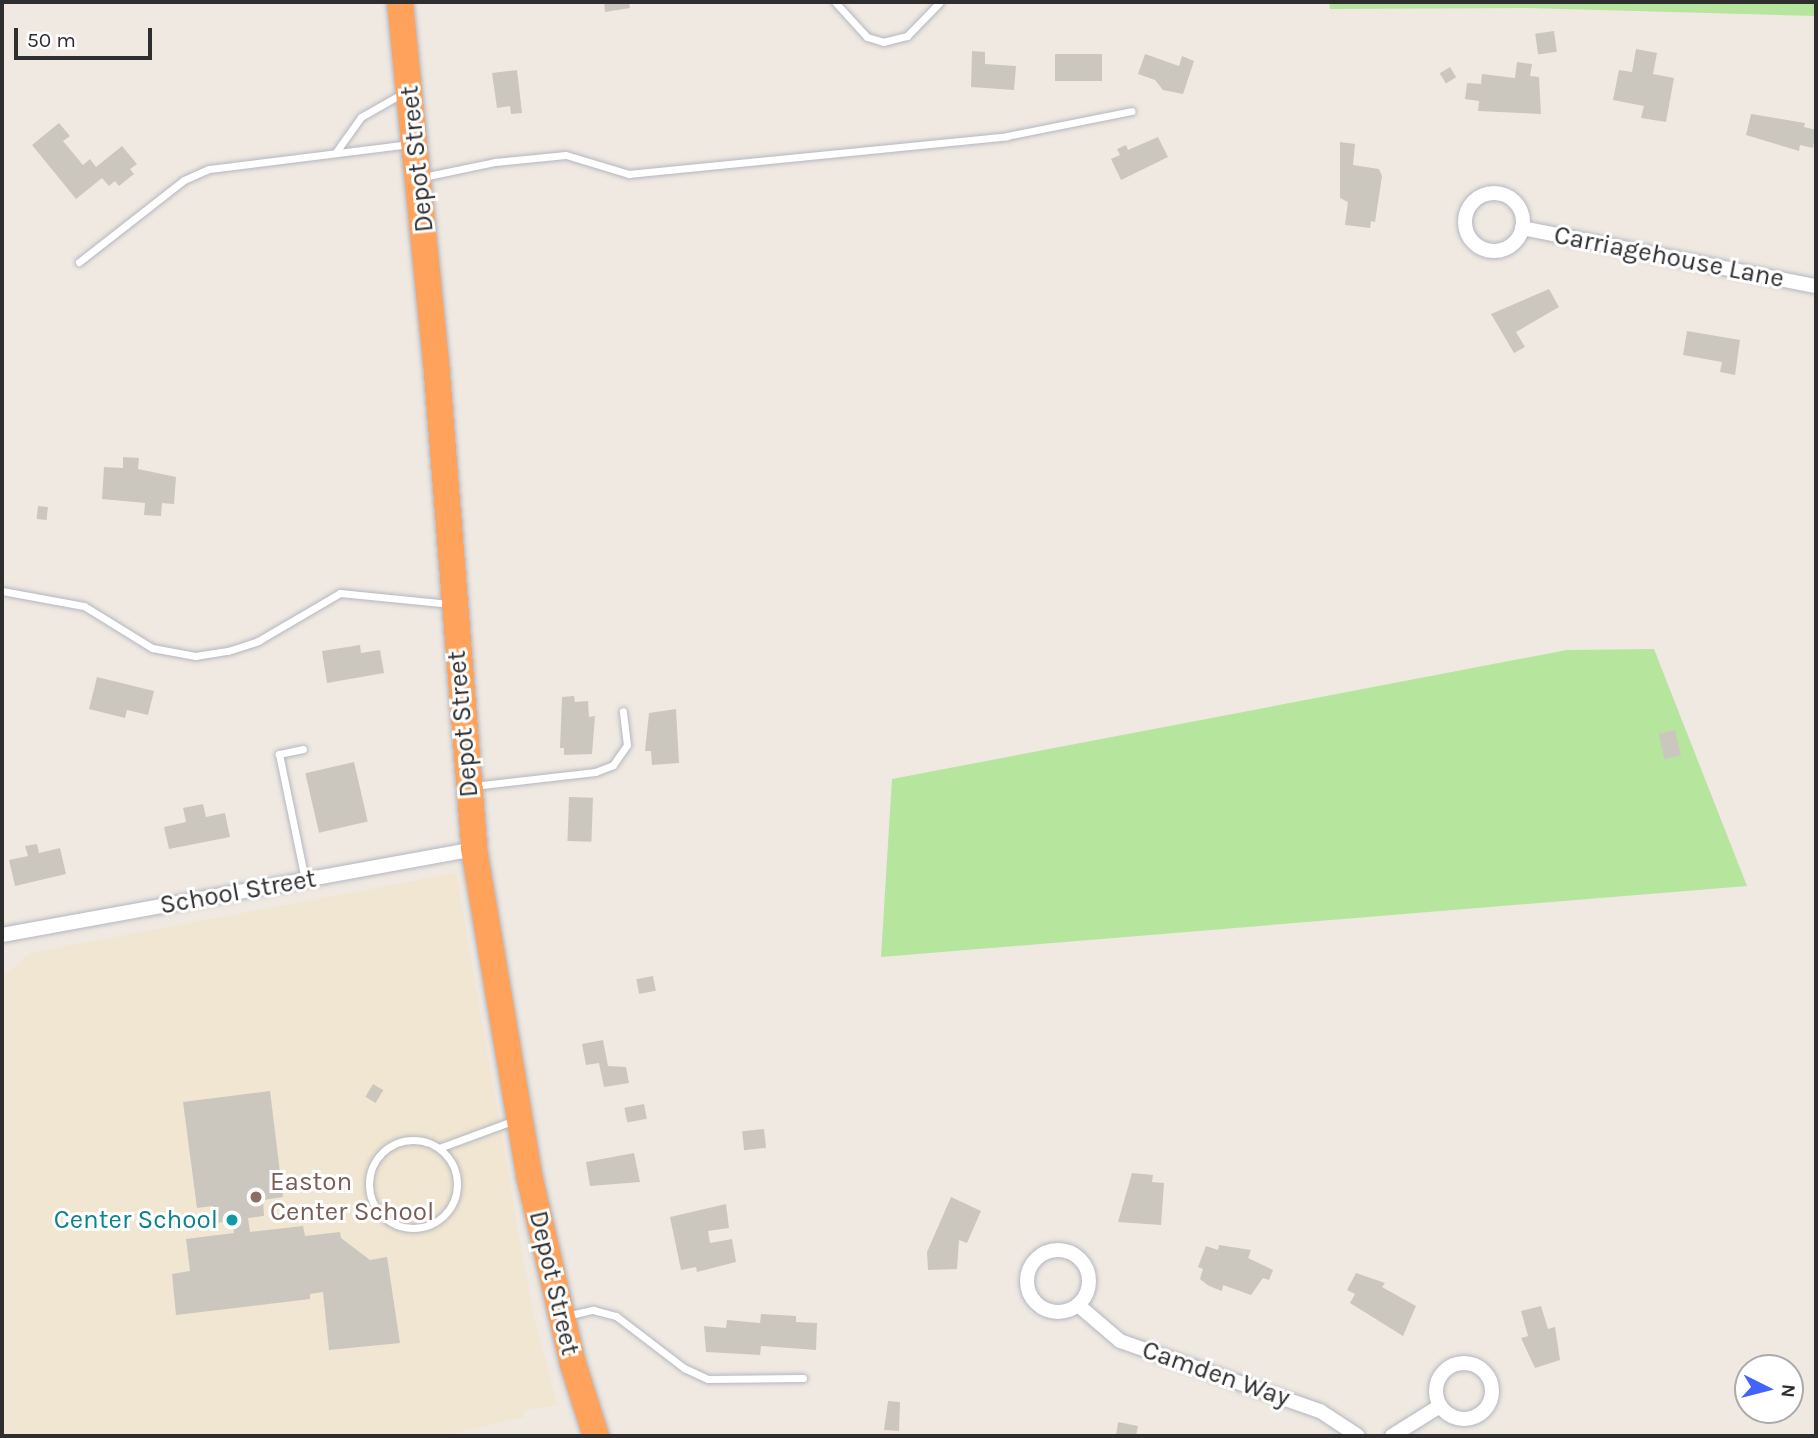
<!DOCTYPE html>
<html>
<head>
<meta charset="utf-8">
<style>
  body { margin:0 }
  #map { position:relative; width:1818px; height:1438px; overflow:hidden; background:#efe9e1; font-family:Karla,sans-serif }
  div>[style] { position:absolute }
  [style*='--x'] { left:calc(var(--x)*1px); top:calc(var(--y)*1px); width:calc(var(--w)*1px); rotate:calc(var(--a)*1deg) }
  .education>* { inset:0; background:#f0e6d1 }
  .green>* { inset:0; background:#b6e59e }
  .building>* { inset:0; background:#cbc7bf; transform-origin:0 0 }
  .roads { filter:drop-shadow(0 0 2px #b4b7c1) drop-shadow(0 0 2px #b4b7c1) }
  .lane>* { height:7px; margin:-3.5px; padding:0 3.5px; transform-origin:3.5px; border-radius:3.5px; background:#fff }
  .lane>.ring { margin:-3.5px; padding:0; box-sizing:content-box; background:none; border:7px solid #fff; border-radius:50% }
  .street>* { height:14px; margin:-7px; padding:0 7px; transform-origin:7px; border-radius:7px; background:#fff }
  .street>.ring { margin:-7px; padding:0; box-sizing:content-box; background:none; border:14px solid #fff; border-radius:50% }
  .highway>* { height:26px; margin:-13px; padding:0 13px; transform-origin:13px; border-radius:13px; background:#ffa35c }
  .dots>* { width:19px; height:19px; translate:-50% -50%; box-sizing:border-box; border:4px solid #fff; border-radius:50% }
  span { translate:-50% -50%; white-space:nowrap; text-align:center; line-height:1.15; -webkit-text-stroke:6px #fff; paint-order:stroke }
  .street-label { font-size:26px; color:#2e2e2e }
  .education-label { font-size:26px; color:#785e54 }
  .left { translate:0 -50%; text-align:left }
  .culture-label { font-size:26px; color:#0d838f }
  .right { translate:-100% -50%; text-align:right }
  .frame { position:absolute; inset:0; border:4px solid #2e2e2e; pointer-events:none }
  .north { position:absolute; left:1734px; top:1354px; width:70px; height:70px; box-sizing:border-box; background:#fff; border:2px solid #ababab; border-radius:50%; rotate:96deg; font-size:19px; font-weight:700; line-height:28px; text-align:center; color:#2e2e2e }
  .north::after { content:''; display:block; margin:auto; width:24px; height:32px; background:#4264fb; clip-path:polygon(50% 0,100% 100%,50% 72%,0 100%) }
  .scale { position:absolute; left:14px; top:28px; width:138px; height:32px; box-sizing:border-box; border:4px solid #2e2e2e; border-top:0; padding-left:9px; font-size:21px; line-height:24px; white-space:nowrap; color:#2e2e2e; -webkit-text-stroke:5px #fff; paint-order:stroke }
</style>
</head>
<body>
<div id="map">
  <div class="education">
    <i style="clip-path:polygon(456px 873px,532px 1310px,557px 1405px,524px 1410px,525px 1417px,440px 1436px,2px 1436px,2px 978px,30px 953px)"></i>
  </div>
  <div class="green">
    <i style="clip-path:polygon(1329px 2px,1816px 2px,1816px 16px,1528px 8px,1330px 9px)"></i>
    <i style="clip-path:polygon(1654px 649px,1747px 886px,881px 957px,892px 779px,1567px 650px)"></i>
  </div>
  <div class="building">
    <i style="clip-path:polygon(604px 2px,629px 2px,630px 8px,605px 12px)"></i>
    <i style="left:1554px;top:31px;width:21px;height:19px;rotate:82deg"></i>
    <i style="clip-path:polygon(1636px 49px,1657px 53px,1653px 74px,1674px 78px,1666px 122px,1641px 118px,1644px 106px,1613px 100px,1619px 70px,1632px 72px)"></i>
    <i style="clip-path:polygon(972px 51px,985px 52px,985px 64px,1016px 66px,1014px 90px,971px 87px)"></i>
    <i style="left:1102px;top:54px;width:27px;height:47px;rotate:90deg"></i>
    <i style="clip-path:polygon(1145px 54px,1179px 66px,1182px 56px,1194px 61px,1183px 94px,1163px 90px,1155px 80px,1138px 74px)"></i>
    <i style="clip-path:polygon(1517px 62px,1532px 64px,1530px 76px,1539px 77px,1541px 114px,1478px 111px,1479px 101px,1465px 99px,1467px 83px,1481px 84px,1482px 74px,1515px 78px)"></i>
    <i style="left:1450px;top:67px;width:12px;height:12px;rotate:59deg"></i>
    <i style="clip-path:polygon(517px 70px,522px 113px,511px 114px,510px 106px,497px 108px,492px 73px)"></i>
    <i style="clip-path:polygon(1751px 114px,1805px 123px,1804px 127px,1816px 130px,1813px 148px,1800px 145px,1799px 151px,1746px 135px)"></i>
    <i style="clip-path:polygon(59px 123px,70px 136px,63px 141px,83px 165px,90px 159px,96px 167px,122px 146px,137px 164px,130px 169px,134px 174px,119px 186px,115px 181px,109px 186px,102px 178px,76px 199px,32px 145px)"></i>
    <i style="clip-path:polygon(1158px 137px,1168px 157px,1121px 180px,1111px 159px,1120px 155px,1117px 149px,1126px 145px,1128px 150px)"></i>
    <i style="clip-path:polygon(1340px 142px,1355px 144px,1353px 165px,1379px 169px,1382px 176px,1375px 222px,1371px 221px,1370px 228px,1345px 225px,1348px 202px,1340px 198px)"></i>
    <i style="clip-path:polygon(1549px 289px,1559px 307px,1516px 332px,1525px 347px,1514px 353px,1491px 314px)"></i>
    <i style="clip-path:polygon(1687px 331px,1740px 340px,1735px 375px,1720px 372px,1722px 362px,1683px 355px)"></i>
    <i style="clip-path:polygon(123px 457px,139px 458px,138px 469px,176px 477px,174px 504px,162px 503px,161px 516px,144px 515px,145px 503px,102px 499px,104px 467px,123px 468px)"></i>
    <i style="left:38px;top:506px;width:10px;height:13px;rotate:6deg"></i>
    <i style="clip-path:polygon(360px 645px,361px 653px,380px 650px,384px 673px,327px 683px,322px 651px)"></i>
    <i style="clip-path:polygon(97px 677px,154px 691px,148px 715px,127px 710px,125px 718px,89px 709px)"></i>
    <i style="clip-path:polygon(574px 696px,575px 702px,588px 701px,589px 717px,595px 716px,592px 754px,564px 755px,564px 748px,560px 748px,562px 697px)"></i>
    <i style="clip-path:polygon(676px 709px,679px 763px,652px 765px,651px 751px,645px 751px,649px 713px)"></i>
    <i style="left:1675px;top:730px;width:26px;height:17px;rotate:77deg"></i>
    <i style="left:354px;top:762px;width:61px;height:50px;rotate:77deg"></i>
    <i style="left:569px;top:797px;width:24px;height:44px;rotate:2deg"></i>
    <i style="clip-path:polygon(203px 804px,206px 817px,225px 813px,230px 837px,169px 849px,164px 827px,186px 822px,183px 808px)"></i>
    <i style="clip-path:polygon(37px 844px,39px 853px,60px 848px,66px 874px,15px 886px,9px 860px,28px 856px,25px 846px)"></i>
    <i style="left:653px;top:976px;width:15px;height:17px;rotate:79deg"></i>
    <i style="clip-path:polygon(603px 1040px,608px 1066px,626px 1067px,629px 1083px,604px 1087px,599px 1063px,586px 1065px,582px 1044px)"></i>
    <i style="left:373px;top:1084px;width:12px;height:15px;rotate:31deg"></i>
    <i style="clip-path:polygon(270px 1091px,283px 1197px,263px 1200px,264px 1216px,248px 1218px,250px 1232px,303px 1226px,305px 1236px,340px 1232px,341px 1238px,370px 1260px,387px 1257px,400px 1343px,329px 1350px,323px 1292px,310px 1294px,310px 1299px,176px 1315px,172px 1274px,190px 1271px,186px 1239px,234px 1233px,232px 1221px,215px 1223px,213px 1206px,197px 1208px,183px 1102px)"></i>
    <i style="left:644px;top:1104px;width:15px;height:20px;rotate:79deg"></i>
    <i style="left:764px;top:1129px;width:19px;height:22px;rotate:84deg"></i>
    <i style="clip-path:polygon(634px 1153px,640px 1182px,590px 1186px,586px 1162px)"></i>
    <i style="clip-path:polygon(1132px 1173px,1153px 1175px,1152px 1182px,1164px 1183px,1161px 1225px,1118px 1222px)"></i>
    <i style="clip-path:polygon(951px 1197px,981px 1211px,967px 1243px,959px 1240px,957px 1269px,928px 1270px,927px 1252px)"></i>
    <i style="clip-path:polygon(726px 1204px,729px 1228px,708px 1231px,710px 1243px,732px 1239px,736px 1262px,697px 1272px,696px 1267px,681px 1270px,670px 1217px)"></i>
    <i style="clip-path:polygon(1219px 1245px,1251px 1250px,1248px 1258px,1273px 1270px,1269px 1280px,1263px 1278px,1251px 1295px,1223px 1285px,1222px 1291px,1209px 1286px,1200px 1279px,1203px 1269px,1198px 1267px,1206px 1246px,1218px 1250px)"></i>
    <i style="clip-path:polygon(1356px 1273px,1385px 1283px,1382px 1287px,1416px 1306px,1403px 1336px,1350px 1303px,1355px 1294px,1347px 1290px)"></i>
    <i style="clip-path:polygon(1541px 1306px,1548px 1329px,1555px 1327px,1560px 1360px,1535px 1368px,1521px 1338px,1528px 1336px,1521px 1311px)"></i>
    <i style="clip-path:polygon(761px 1314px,796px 1316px,796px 1322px,817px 1323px,816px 1350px,761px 1346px,760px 1355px,706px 1352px,704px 1326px,726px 1328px,727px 1320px,760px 1323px)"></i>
    <i style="clip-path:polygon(888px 1401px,900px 1402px,899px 1431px,884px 1430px)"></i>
    <i style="clip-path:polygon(1118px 1422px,1138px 1426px,1136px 1436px,1116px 1436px)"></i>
  </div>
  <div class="roads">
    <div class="lane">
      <i style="--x:835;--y:2;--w:47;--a:47.6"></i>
      <i style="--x:867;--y:37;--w:17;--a:17"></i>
      <i style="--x:883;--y:42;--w:25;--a:-14"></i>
      <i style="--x:907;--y:36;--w:47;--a:-45.9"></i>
      <i style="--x:336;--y:152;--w:43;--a:-54.5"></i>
      <i style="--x:361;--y:117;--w:48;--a:-29.7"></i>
      <i style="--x:423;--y:177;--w:74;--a:-11.8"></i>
      <i style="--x:495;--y:162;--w:71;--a:-5.6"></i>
      <i style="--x:566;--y:155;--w:66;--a:16.8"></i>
      <i style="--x:629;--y:174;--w:380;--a:-5.7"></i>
      <i style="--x:1007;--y:136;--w:127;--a:-11.3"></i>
      <i style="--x:79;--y:262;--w:133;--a:-38"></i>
      <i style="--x:184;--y:180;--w:27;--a:-24"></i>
      <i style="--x:209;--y:169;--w:203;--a:-7.1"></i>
      <i style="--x:2;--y:591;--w:83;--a:10.4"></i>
      <i style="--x:84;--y:606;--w:80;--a:31.7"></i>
      <i style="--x:152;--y:648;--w:44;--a:10.5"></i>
      <i style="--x:195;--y:656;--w:33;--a:-9"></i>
      <i style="--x:228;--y:651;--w:32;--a:-18"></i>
      <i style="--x:258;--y:641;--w:95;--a:-30.3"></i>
      <i style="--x:340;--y:593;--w:112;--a:5.7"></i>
      <i style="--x:303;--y:749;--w:25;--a:168"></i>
      <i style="--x:279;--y:754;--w:128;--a:78.3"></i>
      <i style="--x:473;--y:786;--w:123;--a:-6.5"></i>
      <i style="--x:595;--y:772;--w:19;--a:-21"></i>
      <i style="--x:613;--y:765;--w:24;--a:-55"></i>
      <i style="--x:627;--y:745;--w:34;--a:-97"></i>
      <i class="ring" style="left:369px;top:1140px;width:81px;height:81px"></i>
      <i style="--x:439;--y:1148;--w:81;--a:-20.2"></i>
      <i style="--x:566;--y:1316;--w:28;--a:-13"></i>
      <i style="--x:593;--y:1310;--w:24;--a:15"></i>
      <i style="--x:616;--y:1316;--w:86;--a:37.4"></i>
      <i style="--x:684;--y:1368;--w:26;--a:25"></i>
      <i style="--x:708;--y:1379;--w:95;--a:-0.6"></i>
    </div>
    <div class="street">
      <i class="ring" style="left:1465px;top:193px;width:44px;height:44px"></i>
      <i style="--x:1522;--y:228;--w:300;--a:11.2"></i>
      <i style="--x:2;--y:935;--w:480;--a:-10.3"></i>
      <i class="ring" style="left:1027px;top:1250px;width:48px;height:48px"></i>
      <i style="--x:1078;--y:1305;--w:55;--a:40.6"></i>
      <i style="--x:1120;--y:1341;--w:212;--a:19.3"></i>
      <i style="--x:1320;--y:1411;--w:45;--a:33.3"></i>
      <i class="ring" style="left:1436px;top:1363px;width:42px;height:42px"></i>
      <i style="--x:1392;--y:1436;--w:57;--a:-32"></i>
    </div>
    <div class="highway">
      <i style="--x:400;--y:2;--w:361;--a:84.3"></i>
      <i style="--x:436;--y:361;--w:489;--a:85.5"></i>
      <i style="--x:474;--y:849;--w:331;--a:80.4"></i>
      <i style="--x:529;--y:1175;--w:194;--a:76.9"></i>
      <i style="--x:573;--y:1364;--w:76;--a:72.3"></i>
    </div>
  </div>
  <div class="dots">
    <i style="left:256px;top:1197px;background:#8d6e63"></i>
    <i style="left:232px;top:1220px;background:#0f9aa8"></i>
  </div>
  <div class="street-label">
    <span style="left:417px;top:159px;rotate:-96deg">Depot Street</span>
    <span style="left:1669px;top:257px;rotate:11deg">Carriagehouse Lane</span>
    <span style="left:463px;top:724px;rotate:-95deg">Depot Street</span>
    <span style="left:238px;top:892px;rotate:-10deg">School Street</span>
    <span style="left:554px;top:1283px;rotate:77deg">Depot Street</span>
    <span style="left:1216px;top:1374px;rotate:19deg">Camden Way</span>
  </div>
  <div class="education-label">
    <span class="left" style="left:270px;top:1197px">Easton<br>Center School</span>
  </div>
  <div class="culture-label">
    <span class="right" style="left:218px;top:1220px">Center School</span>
  </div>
  <div class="frame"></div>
  <div class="north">N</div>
  <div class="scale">50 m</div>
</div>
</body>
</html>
